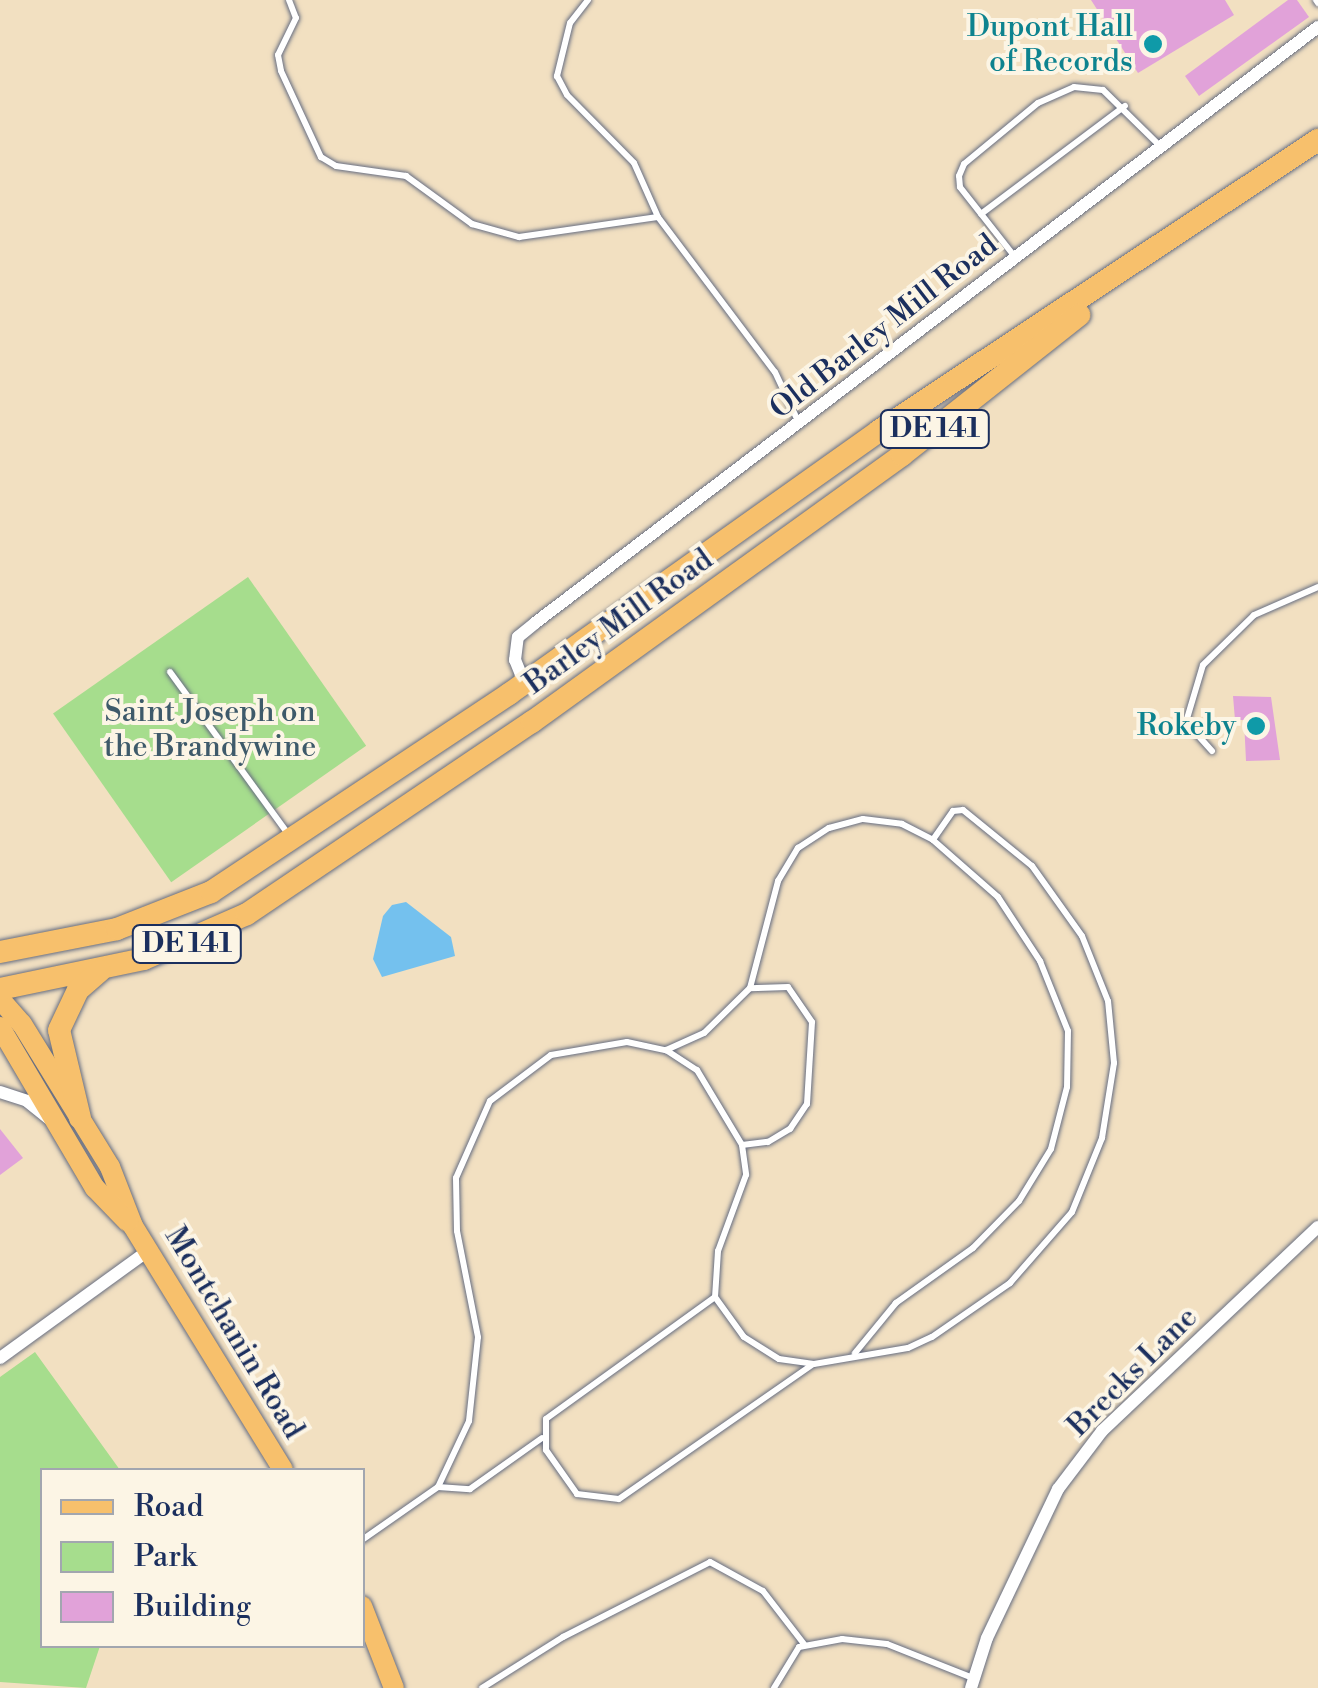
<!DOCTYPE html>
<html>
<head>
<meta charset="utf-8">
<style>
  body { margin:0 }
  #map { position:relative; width:1318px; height:1688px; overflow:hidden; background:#f2e0c1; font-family:"Libre Bodoni",serif }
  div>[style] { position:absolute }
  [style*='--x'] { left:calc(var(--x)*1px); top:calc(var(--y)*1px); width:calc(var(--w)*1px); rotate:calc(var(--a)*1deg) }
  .green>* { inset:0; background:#a6dd8d; transform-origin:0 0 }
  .water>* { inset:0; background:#74c1ee }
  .building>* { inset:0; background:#e1a2d9 }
  .roads { filter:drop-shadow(0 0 2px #666d81) drop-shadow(0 0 2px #666d81) }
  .lane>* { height:6px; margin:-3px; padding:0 3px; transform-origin:3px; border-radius:3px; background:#fff }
  .street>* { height:12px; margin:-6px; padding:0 6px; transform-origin:6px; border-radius:6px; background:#fff }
  .primary>* { height:20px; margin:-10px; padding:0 10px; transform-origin:10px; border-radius:10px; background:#f7c06c }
  .highway>* { height:22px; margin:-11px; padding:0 11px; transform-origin:11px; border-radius:11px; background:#f7c06c }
  .dots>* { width:28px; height:28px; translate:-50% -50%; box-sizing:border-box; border:5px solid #fcf5e5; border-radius:50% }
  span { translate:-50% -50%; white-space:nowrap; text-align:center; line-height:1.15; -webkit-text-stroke:8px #fcf5e5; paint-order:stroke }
  .shield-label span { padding:2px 8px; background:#fcf5e5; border:2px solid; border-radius:8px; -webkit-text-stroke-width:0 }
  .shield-label { font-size:28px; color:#1b2f5e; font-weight:700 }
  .culture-label { font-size:30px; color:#0d838f }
  .right { translate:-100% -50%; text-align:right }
  .street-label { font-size:30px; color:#1b2f5e }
  .park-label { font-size:30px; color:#3e5a6a }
  .legend { position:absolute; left:40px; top:1468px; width:325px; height:180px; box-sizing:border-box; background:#fcf5e5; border:2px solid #a2a6af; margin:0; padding:12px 18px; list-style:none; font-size:30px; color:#1b2f5e }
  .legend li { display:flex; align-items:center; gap:20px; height:50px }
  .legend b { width:50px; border:2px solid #a2a6af }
</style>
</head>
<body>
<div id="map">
  <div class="green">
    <i style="left:248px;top:577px;width:206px;height:238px;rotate:55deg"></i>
    <i style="clip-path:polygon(35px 1352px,120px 1470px,42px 1470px,42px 1646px,100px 1646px,86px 1688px,0 1682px,0 1377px)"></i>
  </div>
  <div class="water">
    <i style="clip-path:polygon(406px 902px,451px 937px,455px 956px,382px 977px,373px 959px,383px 916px,392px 905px)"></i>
  </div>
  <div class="building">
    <i style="clip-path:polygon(1091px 0,1225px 0,1234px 15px,1138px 73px)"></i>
    <i style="clip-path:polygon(1288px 0,1297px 0,1309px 17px,1199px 96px,1185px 76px)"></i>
    <i style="clip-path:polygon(1233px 696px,1271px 697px,1280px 760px,1246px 761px,1244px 720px,1235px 720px)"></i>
    <i style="clip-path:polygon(0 1129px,23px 1158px,0 1175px)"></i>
  </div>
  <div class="roads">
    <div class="lane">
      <i style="--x:289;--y:0;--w:19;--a:69"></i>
      <i style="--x:296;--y:18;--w:41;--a:115.9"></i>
      <i style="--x:278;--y:55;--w:16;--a:79"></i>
      <i style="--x:281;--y:71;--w:95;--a:65.1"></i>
      <i style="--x:321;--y:157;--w:17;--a:31"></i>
      <i style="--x:336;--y:166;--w:71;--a:8.1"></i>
      <i style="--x:406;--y:176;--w:82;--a:36"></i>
      <i style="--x:472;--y:224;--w:49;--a:15.5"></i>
      <i style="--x:519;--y:237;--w:140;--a:-8.2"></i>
      <i style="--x:658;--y:217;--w:194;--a:53"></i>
      <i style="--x:775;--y:372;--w:56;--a:64.8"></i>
      <i style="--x:588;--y:0;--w:29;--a:128"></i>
      <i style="--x:570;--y:23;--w:55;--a:103.8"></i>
      <i style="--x:557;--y:76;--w:21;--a:62"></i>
      <i style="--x:567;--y:95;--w:95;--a:45.4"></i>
      <i style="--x:634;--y:163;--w:59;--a:66"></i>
      <i style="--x:1316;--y:0;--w:4;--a:56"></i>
      <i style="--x:981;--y:214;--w:180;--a:-36.9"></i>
      <i style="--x:1015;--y:257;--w:89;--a:-128.2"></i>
      <i style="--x:960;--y:187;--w:11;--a:-95"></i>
      <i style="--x:959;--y:176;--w:13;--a:-67"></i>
      <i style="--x:964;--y:164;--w:96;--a:-39.5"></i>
      <i style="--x:1038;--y:103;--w:39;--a:-24"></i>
      <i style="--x:1074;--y:87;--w:29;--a:6"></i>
      <i style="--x:1103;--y:90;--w:78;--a:44.5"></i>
      <i style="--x:170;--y:672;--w:202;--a:53.9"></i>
      <i style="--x:1212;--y:751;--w:39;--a:-132"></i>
      <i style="--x:1186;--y:722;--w:59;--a:-73.4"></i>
      <i style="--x:1203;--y:665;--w:71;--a:-44.4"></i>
      <i style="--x:1254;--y:615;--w:70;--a:-23.6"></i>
      <i style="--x:750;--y:988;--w:111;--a:-75.3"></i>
      <i style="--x:778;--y:881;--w:39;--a:-59"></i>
      <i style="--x:798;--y:848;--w:37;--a:-33"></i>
      <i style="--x:829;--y:828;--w:35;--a:-15"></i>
      <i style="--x:863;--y:819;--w:39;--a:7"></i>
      <i style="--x:902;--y:824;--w:35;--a:27"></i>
      <i style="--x:933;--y:840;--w:86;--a:41.2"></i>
      <i style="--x:998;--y:897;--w:77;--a:56.7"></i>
      <i style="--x:1040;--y:961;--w:75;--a:68.2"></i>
      <i style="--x:1068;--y:1031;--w:56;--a:91"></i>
      <i style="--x:1067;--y:1087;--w:64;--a:104.5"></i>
      <i style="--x:1051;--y:1149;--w:61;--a:121.6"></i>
      <i style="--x:1019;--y:1201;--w:66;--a:134.4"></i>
      <i style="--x:973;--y:1248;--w:95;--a:144.5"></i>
      <i style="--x:896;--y:1303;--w:65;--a:129.4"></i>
      <i style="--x:742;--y:1145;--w:30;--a:82"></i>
      <i style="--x:746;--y:1175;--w:81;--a:110.2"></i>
      <i style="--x:718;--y:1251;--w:46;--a:93.7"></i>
      <i style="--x:715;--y:1297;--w:49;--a:54.1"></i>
      <i style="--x:744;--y:1337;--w:41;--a:32.2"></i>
      <i style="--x:779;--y:1359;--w:35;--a:8"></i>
      <i style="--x:814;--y:1364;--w:95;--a:-9.7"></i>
      <i style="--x:908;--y:1348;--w:26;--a:-25"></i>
      <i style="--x:932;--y:1337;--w:95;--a:-34.7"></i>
      <i style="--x:1010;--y:1283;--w:94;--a:-48.9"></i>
      <i style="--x:1072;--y:1212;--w:80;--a:-67.9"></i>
      <i style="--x:1102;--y:1138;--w:76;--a:-80.9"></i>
      <i style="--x:1114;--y:1063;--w:62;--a:-95.5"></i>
      <i style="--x:1108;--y:1001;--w:70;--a:-111.8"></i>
      <i style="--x:1082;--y:936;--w:86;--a:-125.5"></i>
      <i style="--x:1032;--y:866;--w:89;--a:-140.9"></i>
      <i style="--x:963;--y:810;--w:10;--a:174"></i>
      <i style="--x:953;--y:811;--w:35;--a:125"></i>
      <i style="--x:715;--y:1297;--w:208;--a:144.2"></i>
      <i style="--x:546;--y:1419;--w:31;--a:90"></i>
      <i style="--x:546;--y:1450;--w:54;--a:54.8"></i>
      <i style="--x:577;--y:1494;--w:42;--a:6.8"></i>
      <i style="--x:619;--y:1499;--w:235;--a:-34.8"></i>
      <i style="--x:438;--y:1487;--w:32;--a:4"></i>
      <i style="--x:470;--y:1489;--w:88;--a:-35.3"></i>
      <i style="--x:362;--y:1540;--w:93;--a:-34.9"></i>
      <i style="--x:438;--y:1487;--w:73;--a:-64.8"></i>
      <i style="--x:469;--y:1421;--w:84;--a:-83.9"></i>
      <i style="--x:478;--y:1337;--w:108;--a:-101.2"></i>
      <i style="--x:457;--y:1231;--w:53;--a:-91.1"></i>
      <i style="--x:456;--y:1178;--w:84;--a:-66.2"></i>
      <i style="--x:490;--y:1101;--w:76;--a:-37"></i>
      <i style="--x:551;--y:1055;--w:77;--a:-9.7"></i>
      <i style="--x:627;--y:1042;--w:40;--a:12"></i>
      <i style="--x:666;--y:1050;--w:37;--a:33"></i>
      <i style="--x:697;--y:1070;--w:87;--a:59"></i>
      <i style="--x:742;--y:1145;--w:26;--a:-7"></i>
      <i style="--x:768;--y:1142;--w:26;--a:-31"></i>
      <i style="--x:790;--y:1129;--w:30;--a:-56"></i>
      <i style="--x:807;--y:1104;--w:82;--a:-86.5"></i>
      <i style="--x:812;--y:1022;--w:42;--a:-124.4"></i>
      <i style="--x:788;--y:987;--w:38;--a:178"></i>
      <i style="--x:750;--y:988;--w:64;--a:135.6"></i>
      <i style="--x:704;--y:1033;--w:42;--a:155.9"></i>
      <i style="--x:482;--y:1688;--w:96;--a:-32.2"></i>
      <i style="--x:563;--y:1637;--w:165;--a:-27"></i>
      <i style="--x:710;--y:1562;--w:60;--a:28.7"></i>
      <i style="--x:763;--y:1591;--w:67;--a:52.3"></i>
      <i style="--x:774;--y:1688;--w:48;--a:-58.6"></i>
      <i style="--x:799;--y:1647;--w:44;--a:-10.5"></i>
      <i style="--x:842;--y:1639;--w:45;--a:6.3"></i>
      <i style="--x:887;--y:1644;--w:92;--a:21.6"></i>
    </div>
    <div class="street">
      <i style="--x:524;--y:682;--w:24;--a:-112"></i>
      <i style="--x:515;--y:660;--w:23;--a:-83"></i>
      <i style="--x:518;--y:637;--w:22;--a:-39"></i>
      <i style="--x:535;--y:623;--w:984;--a:-37.28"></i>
      <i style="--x:0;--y:1092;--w:28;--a:18"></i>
      <i style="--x:27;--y:1101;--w:28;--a:39"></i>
      <i style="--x:0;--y:1358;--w:183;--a:-35.9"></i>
      <i style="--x:971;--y:1688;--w:52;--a:-72.3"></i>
      <i style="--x:987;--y:1638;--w:165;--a:-64.5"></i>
      <i style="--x:1058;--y:1489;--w:73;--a:-52.8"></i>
      <i style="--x:1102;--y:1431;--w:297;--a:-43.4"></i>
    </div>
    <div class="primary">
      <i style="--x:0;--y:999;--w:33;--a:49"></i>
      <i style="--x:22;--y:1024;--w:168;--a:58.4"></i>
      <i style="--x:110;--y:1167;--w:63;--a:68.7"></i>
      <i style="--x:133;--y:1226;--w:286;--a:58.4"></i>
      <i style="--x:0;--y:1027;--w:187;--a:59.5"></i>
      <i style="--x:95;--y:1188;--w:47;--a:45.9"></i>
      <i style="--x:362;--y:1606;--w:88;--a:68.7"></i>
    </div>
    <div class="highway">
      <i style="--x:0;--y:952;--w:119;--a:-11.1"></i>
      <i style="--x:117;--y:929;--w:101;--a:-21.5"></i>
      <i style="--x:211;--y:892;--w:358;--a:-33.6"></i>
      <i style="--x:509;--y:694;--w:454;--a:-35.4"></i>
      <i style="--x:879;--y:431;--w:527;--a:-33.54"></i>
      <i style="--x:0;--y:989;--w:147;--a:-11.8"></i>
      <i style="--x:144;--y:959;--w:112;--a:-23.6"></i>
      <i style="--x:247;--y:914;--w:344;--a:-34"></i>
      <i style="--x:532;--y:722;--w:456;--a:-35.8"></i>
      <i style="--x:902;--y:455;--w:226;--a:-38.3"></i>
      <i style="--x:80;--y:1118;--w:90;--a:-103.4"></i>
      <i style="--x:59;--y:1030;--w:44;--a:-64.6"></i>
      <i style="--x:78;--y:990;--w:29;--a:-41"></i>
    </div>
  </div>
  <div class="dots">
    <i style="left:1153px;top:44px;background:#0f9aa8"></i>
    <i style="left:1256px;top:726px;background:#0f9aa8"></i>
  </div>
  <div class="shield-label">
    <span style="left:935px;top:429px">DE 141</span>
    <span style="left:187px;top:944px">DE 141</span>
  </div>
  <div class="culture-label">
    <span class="right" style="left:1133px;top:44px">Dupont Hall<br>of Records</span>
    <span class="right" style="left:1236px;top:726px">Rokeby</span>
  </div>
  <div class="street-label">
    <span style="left:884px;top:327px;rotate:-38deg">Old Barley Mill Road</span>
    <span style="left:619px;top:622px;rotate:-36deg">Barley Mill Road</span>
    <span style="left:234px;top:1333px;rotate:59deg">Montchanin Road</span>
    <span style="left:1133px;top:1372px;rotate:-45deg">Brecks Lane</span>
  </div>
  <div class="park-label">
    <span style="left:210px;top:729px">Saint Joseph on<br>the Brandywine</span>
  </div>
  <ul class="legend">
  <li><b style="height:12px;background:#f7c06c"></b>Road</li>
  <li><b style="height:28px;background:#a6dd8d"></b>Park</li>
  <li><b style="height:28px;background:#e1a2d9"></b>Building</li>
  </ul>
</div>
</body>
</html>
